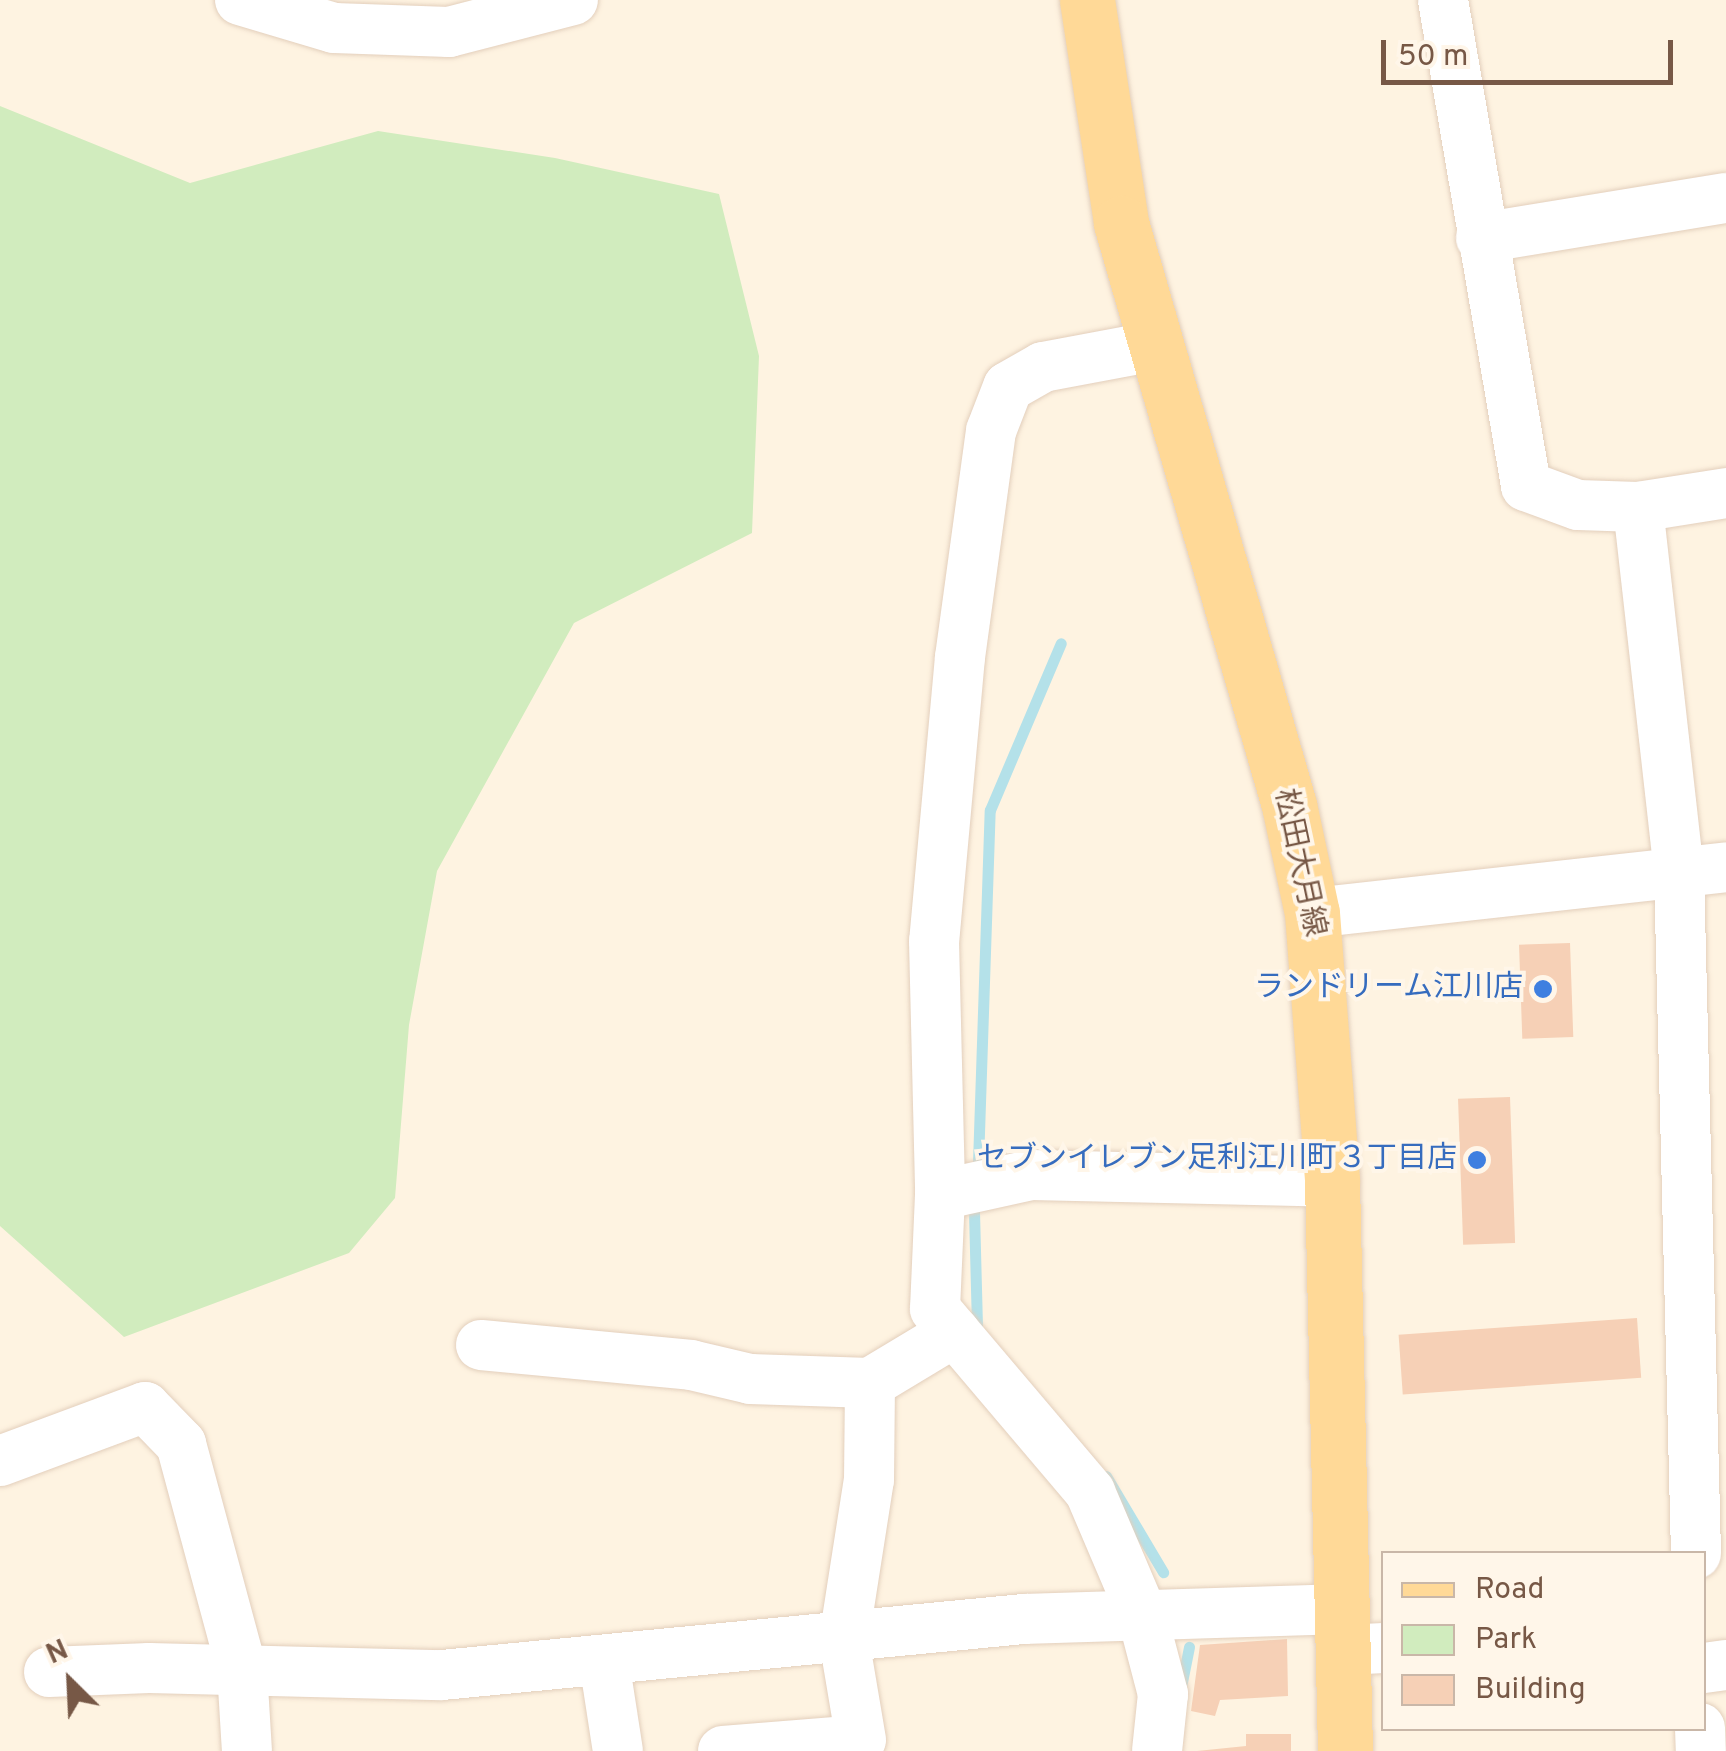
<!DOCTYPE html>
<html>
<head>
<meta charset="utf-8">
<style>
  body { margin:0 }
  #map { position:relative; width:1726px; height:1751px; overflow:hidden; background:#fef3e1; font-family:Overpass,"Noto Sans JP",sans-serif }
  div>[style] { position:absolute }
  [style*='--x'] { left:calc(var(--x)*1px); top:calc(var(--y)*1px); width:calc(var(--w)*1px); rotate:calc(var(--a)*1deg) }
  .green>* { inset:0; background:#d1ecbe }
  .stream>* { height:11px; margin:-5.5px; padding:0 5.5px; transform-origin:5.5px; border-radius:5.5px; background:#b4e1e9 }
  .building>* { inset:0; background:#f6d0b6; transform-origin:0 0 }
  .roads { filter:drop-shadow(0 0 2px #e3cfbc) drop-shadow(0 0 2px #e3cfbc) }
  .minor>* { height:50px; margin:-25px; padding:0 25px; transform-origin:25px; border-radius:25px; background:#fff }
  .major>* { height:55px; margin:-27.5px; padding:0 27.5px; transform-origin:27.5px; border-radius:27.5px; background:#ffd997 }
  .dots>* { width:28px; height:28px; translate:-50% -50%; box-sizing:border-box; border:5px solid #fff6e9; border-radius:50% }
  span { translate:-50% -50%; white-space:nowrap; text-align:center; line-height:1.15; -webkit-text-stroke:8px #fff6e9; paint-order:stroke }
  .street-label { font-size:30px; color:#775846 }
  .shop-label { font-size:30px; color:#366cbe }
  .right { translate:-100% -50%; text-align:right }
  .legend { position:absolute; left:1381px; top:1551px; width:325px; height:180px; box-sizing:border-box; background:#fff6e9; border:2px solid #c9b7a8; margin:0; padding:12px 18px; list-style:none; font-size:30px; color:#775846 }
  .legend li { display:flex; align-items:center; gap:20px; height:50px }
  .legend b { width:50px; border:2px solid #c9b7a8 }
  .north { position:absolute; left:20px; top:1631px; width:100px; height:100px; -webkit-text-stroke:8px #fff6e9; paint-order:stroke; rotate:336deg; font-size:28px; font-weight:700; line-height:40px; text-align:center; color:#775846 }
  .north::after { content:''; display:block; margin:auto; width:35px; height:45px; background:#775846; clip-path:polygon(50% 0,100% 100%,50% 72%,0 100%) }
  .scale { position:absolute; left:1381px; top:40px; width:292px; height:45px; box-sizing:border-box; border:5px solid #775846; border-top:0; padding-left:12px; font-size:30px; line-height:35px; white-space:nowrap; color:#775846; -webkit-text-stroke:8px #fff6e9; paint-order:stroke }
</style>
</head>
<body>
<div id="map">
  <div class="green">
    <i style="clip-path:polygon(0 106px,190px 183px,378px 131px,555px 158px,719px 194px,759px 356px,752px 533px,574px 623px,437px 871px,409px 1025px,395px 1198px,349px 1253px,124px 1337px,0 1226px)"></i>
  </div>
  <div class="stream">
    <i style="--x:978;--y:1163;--w:353;--a:-88.1"></i>
    <i style="--x:990;--y:810;--w:181;--a:-67"></i>
    <i style="--x:974;--y:1212;--w:115;--a:88.5"></i>
    <i style="--x:1106;--y:1476;--w:112;--a:59.3"></i>
    <i style="--x:1181;--y:1687;--w:41;--a:-78.7"></i>
  </div>
  <div class="building">
    <i style="left:1570px;top:943px;width:94px;height:51px;rotate:88deg"></i>
    <i style="left:1510px;top:1097px;width:146px;height:52px;rotate:88deg"></i>
    <i style="left:1637px;top:1318px;width:60px;height:239px;rotate:86deg"></i>
    <i style="clip-path:polygon(1287px 1639px,1288px 1696px,1220px 1700px,1215px 1716px,1191px 1711px,1200px 1645px)"></i>
    <i style="clip-path:polygon(1246px 1734px,1291px 1734px,1291px 1751px,1197px 1751px,1246px 1746px)"></i>
  </div>
  <div class="roads">
    <div class="minor">
      <i style="--x:240;--y:0;--w:98;--a:16.6"></i>
      <i style="--x:334;--y:28;--w:115;--a:2"></i>
      <i style="--x:449;--y:32;--w:128;--a:-14.5"></i>
      <i style="--x:1443;--y:0;--w:493;--a:80.3"></i>
      <i style="--x:1526;--y:486;--w:55;--a:20.1"></i>
      <i style="--x:1578;--y:505;--w:60;--a:1.9"></i>
      <i style="--x:1638;--y:507;--w:89;--a:-9"></i>
      <i style="--x:1481;--y:238;--w:248;--a:-9.3"></i>
      <i style="--x:1155;--y:346;--w:114;--a:169.4"></i>
      <i style="--x:1043;--y:367;--w:40;--a:150.3"></i>
      <i style="--x:1008;--y:387;--w:47;--a:111.1"></i>
      <i style="--x:991;--y:431;--w:228;--a:97.8"></i>
      <i style="--x:960;--y:657;--w:285;--a:95.2"></i>
      <i style="--x:934;--y:941;--w:254;--a:88.6"></i>
      <i style="--x:940;--y:1195;--w:114;--a:92.5"></i>
      <i style="--x:935;--y:1309;--w:240;--a:49.7"></i>
      <i style="--x:1090;--y:1492;--w:133;--a:66.9"></i>
      <i style="--x:1142;--y:1614;--w:83;--a:75.3"></i>
      <i style="--x:1163;--y:1694;--w:57;--a:96"></i>
      <i style="--x:1638;--y:507;--w:368;--a:83.6"></i>
      <i style="--x:1679;--y:873;--w:681;--a:88.57"></i>
      <i style="--x:1312;--y:913;--w:417;--a:-6.3"></i>
      <i style="--x:940;--y:1195;--w:93;--a:-12.4"></i>
      <i style="--x:1031;--y:1175;--w:301;--a:1.3"></i>
      <i style="--x:481;--y:1345;--w:211;--a:5.4"></i>
      <i style="--x:691;--y:1365;--w:61;--a:13.3"></i>
      <i style="--x:750;--y:1379;--w:120;--a:1.9"></i>
      <i style="--x:870;--y:1383;--w:99;--a:-31"></i>
      <i style="--x:0;--y:1461;--w:155;--a:-20.4"></i>
      <i style="--x:145;--y:1407;--w:52;--a:45.8"></i>
      <i style="--x:181;--y:1444;--w:234;--a:74.9"></i>
      <i style="--x:242;--y:1670;--w:81;--a:86.5"></i>
      <i style="--x:1344;--y:1650;--w:40;--a:-2.9"></i>
      <i style="--x:604;--y:1661;--w:91;--a:81.2"></i>
      <i style="--x:1704;--y:1668;--w:22;--a:-8"></i>
      <i style="--x:49;--y:1672;--w:100;--a:-2.3"></i>
      <i style="--x:149;--y:1668;--w:293;--a:1.4"></i>
      <i style="--x:442;--y:1675;--w:585;--a:-5.5"></i>
      <i style="--x:1024;--y:1619;--w:319;--a:-1.8"></i>
      <i style="--x:1700;--y:1728;--w:23;--a:88"></i>
      <i style="--x:723;--y:1751;--w:138;--a:-4.6"></i>
      <i style="--x:861;--y:1740;--w:102;--a:-99.6"></i>
      <i style="--x:844;--y:1639;--w:161;--a:-81.1"></i>
      <i style="--x:869;--y:1480;--w:97;--a:-89.4"></i>
    </div>
    <div class="major">
      <i style="--x:1087;--y:0;--w:226;--a:81.3"></i>
      <i style="--x:1121;--y:223;--w:606;--a:73.9"></i>
      <i style="--x:1289;--y:805;--w:110;--a:78"></i>
      <i style="--x:1312;--y:913;--w:270;--a:85.7"></i>
      <i style="--x:1332;--y:1182;--w:569;--a:88.69"></i>
    </div>
  </div>
  <div class="dots">
    <i style="left:1543px;top:989px;background:#3f7fe0"></i>
    <i style="left:1477px;top:1160px;background:#3f7fe0"></i>
  </div>
  <div class="street-label">
    <span style="left:1298px;top:863px;rotate:78deg">松田大月線</span>
  </div>
  <div class="shop-label">
    <span class="right" style="left:1523px;top:989px">ランドリーム江川店</span>
    <span class="right" style="left:1457px;top:1160px">セブンイレブン足利江川町３丁目店</span>
  </div>
  <ul class="legend">
  <li><b style="height:12px;background:#ffd997"></b>Road</li>
  <li><b style="height:28px;background:#d1ecbe"></b>Park</li>
  <li><b style="height:28px;background:#f6d0b6"></b>Building</li>
  </ul>
  <div class="north">N</div>
  <div class="scale">50 m</div>
</div>
</body>
</html>
